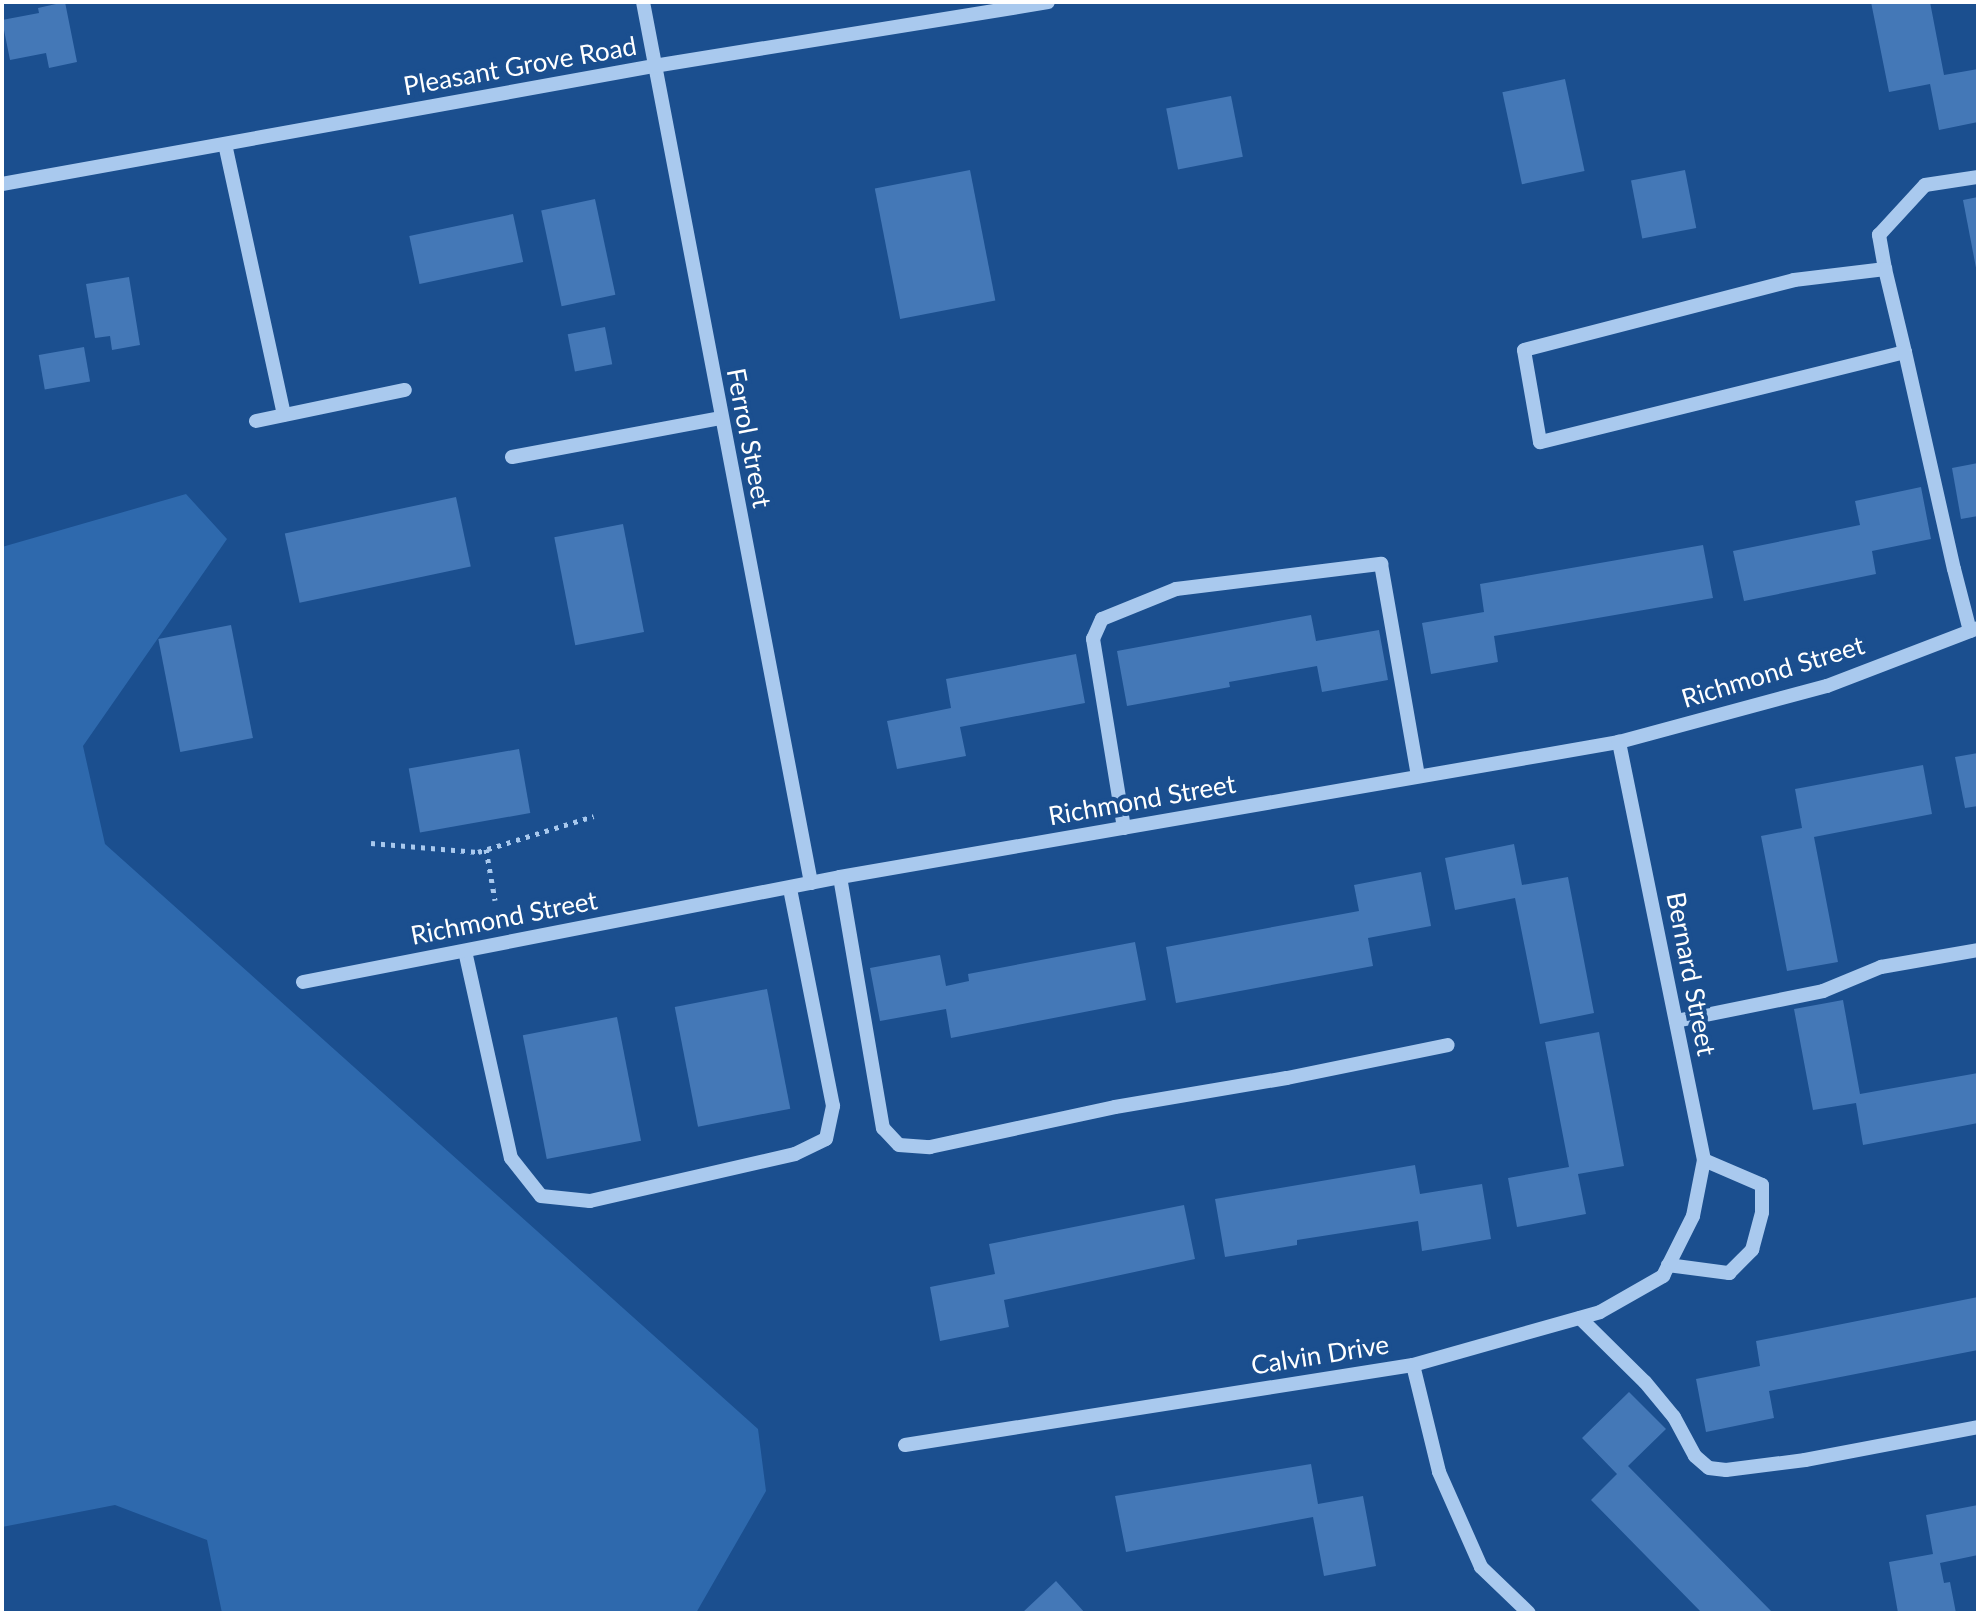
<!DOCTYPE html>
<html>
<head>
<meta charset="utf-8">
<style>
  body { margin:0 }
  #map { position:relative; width:1980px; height:1615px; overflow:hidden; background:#1b4f8f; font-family:Lato,sans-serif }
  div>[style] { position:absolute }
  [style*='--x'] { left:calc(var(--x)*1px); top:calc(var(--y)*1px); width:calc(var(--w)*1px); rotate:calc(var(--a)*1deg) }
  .green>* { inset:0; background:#2e69ad }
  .building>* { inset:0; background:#4478b7; transform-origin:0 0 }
  .path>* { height:5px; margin-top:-2.5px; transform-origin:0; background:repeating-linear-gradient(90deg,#a9c9ee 0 4px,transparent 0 10px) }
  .minor>* { height:14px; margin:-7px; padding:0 7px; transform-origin:7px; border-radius:7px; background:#a9c9ee }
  span { translate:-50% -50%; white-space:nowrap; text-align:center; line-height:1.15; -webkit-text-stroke:8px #1b4f8f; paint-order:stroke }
  .street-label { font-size:26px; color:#fff }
  .frame { position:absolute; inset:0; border:4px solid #fff; pointer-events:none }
</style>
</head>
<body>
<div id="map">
  <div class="green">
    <i style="clip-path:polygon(186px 494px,227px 539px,83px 746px,105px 844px,758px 1429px,766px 1491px,696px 1613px,222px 1613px,207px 1540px,115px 1505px,2px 1527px,2px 547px)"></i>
  </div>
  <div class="building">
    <i style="clip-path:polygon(65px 2px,77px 62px,49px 68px,46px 53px,10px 60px,2px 20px,39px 13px,38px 8px)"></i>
    <i style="clip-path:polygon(1871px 2px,1930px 2px,1944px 75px,1978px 69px,1978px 122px,1939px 130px,1930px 84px,1889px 92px)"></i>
    <i style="left:1565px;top:79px;width:94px;height:64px;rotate:78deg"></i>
    <i style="left:1231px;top:96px;width:62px;height:66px;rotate:79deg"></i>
    <i style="left:970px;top:170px;width:133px;height:97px;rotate:79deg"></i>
    <i style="left:1685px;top:170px;width:59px;height:55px;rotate:79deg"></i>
    <i style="clip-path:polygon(1978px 197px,1978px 273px,1977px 273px,1963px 200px)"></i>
    <i style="left:595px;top:199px;width:98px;height:55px;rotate:78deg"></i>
    <i style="left:513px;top:214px;width:49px;height:106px;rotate:78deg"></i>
    <i style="clip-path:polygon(129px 277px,140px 345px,112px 350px,110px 336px,95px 338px,86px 284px)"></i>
    <i style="left:605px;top:327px;width:38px;height:38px;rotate:79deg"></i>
    <i style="left:84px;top:347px;width:35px;height:46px;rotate:80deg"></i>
    <i style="clip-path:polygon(1978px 463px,1978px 516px,1961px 519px,1952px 468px)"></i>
    <i style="clip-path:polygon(1921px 487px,1931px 539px,1872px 551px,1876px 574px,1744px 601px,1733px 551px,1860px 525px,1855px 501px)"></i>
    <i style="left:456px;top:497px;width:71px;height:175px;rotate:78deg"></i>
    <i style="left:623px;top:524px;width:110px;height:70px;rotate:79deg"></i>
    <i style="clip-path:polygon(1703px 545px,1713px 598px,1494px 636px,1498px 662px,1431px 674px,1422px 623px,1484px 612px,1480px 584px)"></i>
    <i style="clip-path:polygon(1311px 615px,1316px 641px,1379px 630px,1388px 680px,1322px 692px,1317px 666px,1229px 682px,1230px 687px,1127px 706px,1117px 651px)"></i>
    <i style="left:231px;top:625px;width:115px;height:74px;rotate:79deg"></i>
    <i style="clip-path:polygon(1076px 654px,1085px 703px,960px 727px,966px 756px,897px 769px,887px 721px,951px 708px,946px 679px)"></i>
    <i style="left:519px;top:749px;width:65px;height:112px;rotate:80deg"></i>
    <i style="clip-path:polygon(1978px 753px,1978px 806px,1965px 808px,1955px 757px)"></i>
    <i style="clip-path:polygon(1923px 765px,1932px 814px,1814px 837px,1838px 962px,1787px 971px,1761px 836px,1802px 828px,1795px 789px)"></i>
    <i style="clip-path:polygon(1514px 844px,1522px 885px,1568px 877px,1594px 1013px,1540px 1024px,1515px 898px,1455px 910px,1445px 858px)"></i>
    <i style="clip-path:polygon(1421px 872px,1431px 926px,1368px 938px,1373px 966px,1176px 1003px,1166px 947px,1359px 911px,1354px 885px)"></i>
    <i style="clip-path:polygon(1135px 942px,1146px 1000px,951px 1038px,946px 1009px,880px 1021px,870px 968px,940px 955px,946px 986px,969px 981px,968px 974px)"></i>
    <i style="left:767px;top:989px;width:122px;height:94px;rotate:79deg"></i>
    <i style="clip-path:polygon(1843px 1000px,1860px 1094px,1978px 1073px,1978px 1123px,1863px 1145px,1856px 1103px,1813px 1110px,1794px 1009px)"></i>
    <i style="left:617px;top:1017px;width:126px;height:96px;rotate:79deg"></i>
    <i style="clip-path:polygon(1599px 1032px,1624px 1166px,1578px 1174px,1586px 1214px,1517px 1227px,1508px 1178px,1569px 1167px,1545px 1042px)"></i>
    <i style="clip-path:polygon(1415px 1165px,1420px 1194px,1482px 1184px,1491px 1239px,1422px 1251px,1418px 1221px,1297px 1240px,1297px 1245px,1225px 1257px,1215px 1199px)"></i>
    <i style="clip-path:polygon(1184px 1205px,1195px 1259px,1004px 1300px,1009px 1327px,940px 1341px,930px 1287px,995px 1274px,989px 1244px)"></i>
    <i style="clip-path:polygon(1978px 1297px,1978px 1350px,1769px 1391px,1774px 1418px,1706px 1432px,1696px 1379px,1760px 1366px,1756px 1341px)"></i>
    <i style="clip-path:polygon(1629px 1392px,1666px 1429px,1628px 1466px,1773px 1613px,1702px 1613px,1591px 1500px,1617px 1474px,1582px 1438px)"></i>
    <i style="clip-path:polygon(1311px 1464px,1318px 1504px,1363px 1496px,1376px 1566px,1324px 1576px,1313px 1517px,1126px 1552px,1115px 1496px)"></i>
    <i style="clip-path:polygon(1978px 1505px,1978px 1555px,1940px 1563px,1944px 1583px,1950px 1582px,1956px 1613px,1898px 1613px,1889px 1562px,1933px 1554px,1926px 1515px)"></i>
    <i style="clip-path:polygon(1056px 1581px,1085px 1613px,1022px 1613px)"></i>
  </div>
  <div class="path">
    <i style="--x:371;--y:843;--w:107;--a:4.8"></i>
    <i style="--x:478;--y:852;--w:121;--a:-17.2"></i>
    <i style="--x:486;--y:849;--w:52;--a:80"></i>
  </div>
  <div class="minor">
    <i style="--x:643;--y:2;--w:897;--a:79.2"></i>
    <i style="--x:225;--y:144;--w:277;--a:77.7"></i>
    <i style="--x:2;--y:184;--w:663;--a:-10.26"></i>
    <i style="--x:654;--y:66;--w:399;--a:-9.2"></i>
    <i style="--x:1885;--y:269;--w:35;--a:-100"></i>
    <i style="--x:1879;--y:235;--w:68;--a:-47.4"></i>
    <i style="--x:1925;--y:185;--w:54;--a:-8.6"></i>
    <i style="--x:1905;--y:352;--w:376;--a:166.1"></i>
    <i style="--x:1540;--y:442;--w:93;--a:-99.9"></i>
    <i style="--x:1524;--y:350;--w:279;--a:-14.5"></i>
    <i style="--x:1794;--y:280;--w:92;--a:-6.9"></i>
    <i style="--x:1885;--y:269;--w:85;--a:76.5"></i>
    <i style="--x:1905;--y:352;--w:222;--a:77.3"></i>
    <i style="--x:1954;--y:569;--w:64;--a:75.5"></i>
    <i style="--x:256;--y:421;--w:152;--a:-11.8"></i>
    <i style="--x:512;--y:457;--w:213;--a:-10.6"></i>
    <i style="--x:1124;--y:828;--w:192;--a:-99.3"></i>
    <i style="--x:1093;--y:639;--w:22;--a:-66"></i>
    <i style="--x:1102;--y:619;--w:80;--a:-22.1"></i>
    <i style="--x:1176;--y:589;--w:207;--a:-7"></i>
    <i style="--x:1381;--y:564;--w:215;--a:80.1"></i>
    <i style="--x:840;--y:877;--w:255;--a:80.3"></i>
    <i style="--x:883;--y:1128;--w:23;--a:47"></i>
    <i style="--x:899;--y:1145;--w:31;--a:4"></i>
    <i style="--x:930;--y:1147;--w:189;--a:-12.2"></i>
    <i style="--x:1115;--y:1107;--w:174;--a:-9.6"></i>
    <i style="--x:1287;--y:1078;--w:164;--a:-11.6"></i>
    <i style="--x:465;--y:951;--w:212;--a:77.5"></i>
    <i style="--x:511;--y:1158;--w:48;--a:51.7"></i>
    <i style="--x:541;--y:1196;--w:49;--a:5.8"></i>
    <i style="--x:590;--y:1201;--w:210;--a:-12.9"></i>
    <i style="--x:795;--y:1154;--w:34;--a:-26"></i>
    <i style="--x:826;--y:1139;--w:34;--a:-78"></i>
    <i style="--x:833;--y:1106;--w:222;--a:-101.2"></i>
    <i style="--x:303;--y:982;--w:547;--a:-11.06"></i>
    <i style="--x:840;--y:877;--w:791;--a:-9.83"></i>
    <i style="--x:1619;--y:742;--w:215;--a:-15.1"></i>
    <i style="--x:1827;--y:686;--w:162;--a:-21"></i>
    <i style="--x:1676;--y:1021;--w:150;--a:-11.5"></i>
    <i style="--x:1823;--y:991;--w:63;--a:-22.5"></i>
    <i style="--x:1881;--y:967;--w:98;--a:-9.9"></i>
    <i style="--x:1668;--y:1265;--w:62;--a:7.5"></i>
    <i style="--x:1729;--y:1273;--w:33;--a:-45"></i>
    <i style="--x:1752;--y:1250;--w:39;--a:-75"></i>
    <i style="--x:1762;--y:1212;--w:27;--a:-90"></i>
    <i style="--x:1762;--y:1185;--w:63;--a:-156.7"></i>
    <i style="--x:1580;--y:1318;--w:91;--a:44.6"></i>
    <i style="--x:1645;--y:1382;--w:45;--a:50.4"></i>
    <i style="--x:1674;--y:1417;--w:44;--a:61.7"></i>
    <i style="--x:1695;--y:1456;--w:18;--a:41"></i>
    <i style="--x:1709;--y:1468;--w:17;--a:7"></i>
    <i style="--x:1726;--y:1470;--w:80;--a:-7.2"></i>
    <i style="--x:1805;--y:1460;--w:176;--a:-10.8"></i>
    <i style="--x:1413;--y:1365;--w:110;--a:76.3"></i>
    <i style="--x:1439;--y:1472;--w:104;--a:66.1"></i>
    <i style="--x:1481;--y:1567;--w:66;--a:43.8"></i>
    <i style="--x:905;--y:1445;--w:514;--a:-8.95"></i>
    <i style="--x:1413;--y:1365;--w:194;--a:-15.8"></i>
    <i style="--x:1600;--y:1312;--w:73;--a:-29.7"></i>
    <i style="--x:1663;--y:1276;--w:67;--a:-63.4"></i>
    <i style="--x:1693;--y:1216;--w:57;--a:-78.9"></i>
    <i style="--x:1704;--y:1160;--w:427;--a:-101.5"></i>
  </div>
  <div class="street-label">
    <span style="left:520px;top:66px;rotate:-10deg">Pleasant Grove Road</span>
    <span style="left:749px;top:438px;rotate:79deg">Ferrol Street</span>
    <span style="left:1773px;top:672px;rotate:-17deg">Richmond Street</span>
    <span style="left:1142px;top:800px;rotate:-10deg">Richmond Street</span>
    <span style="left:504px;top:918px;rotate:-11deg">Richmond Street</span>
    <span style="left:1691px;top:974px;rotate:79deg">Bernard Street</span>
    <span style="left:1320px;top:1355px;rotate:-9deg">Calvin Drive</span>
  </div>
  <div class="frame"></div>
</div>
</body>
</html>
